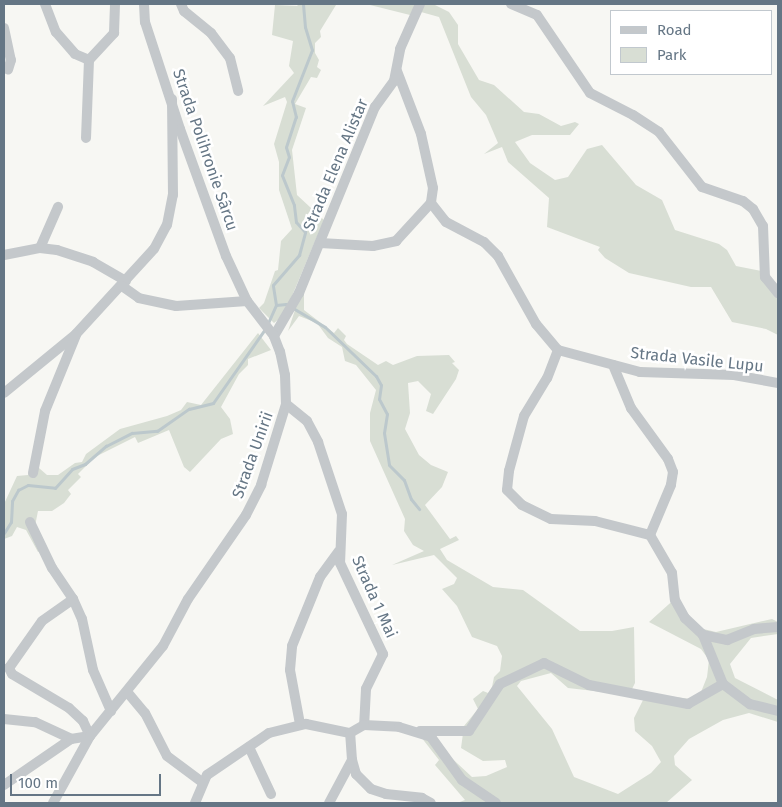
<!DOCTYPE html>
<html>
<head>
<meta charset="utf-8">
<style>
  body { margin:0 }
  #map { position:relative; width:782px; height:807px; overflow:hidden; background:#f7f7f3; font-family:"Fira Sans",sans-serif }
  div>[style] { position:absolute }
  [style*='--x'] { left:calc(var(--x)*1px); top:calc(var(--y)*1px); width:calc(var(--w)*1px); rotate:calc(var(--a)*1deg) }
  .green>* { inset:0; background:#d8ded4 }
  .stream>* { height:3px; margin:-1.5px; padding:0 1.5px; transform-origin:1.5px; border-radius:1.5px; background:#bcc8cc }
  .minor>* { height:10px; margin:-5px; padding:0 5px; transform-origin:5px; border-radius:5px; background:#c4c8cb }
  span { translate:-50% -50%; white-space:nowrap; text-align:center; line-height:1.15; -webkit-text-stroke:5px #fff; paint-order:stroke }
  .street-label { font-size:16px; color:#657685 }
  .frame { position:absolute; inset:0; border:5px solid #657685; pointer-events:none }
  .legend { position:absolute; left:610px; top:10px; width:162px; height:65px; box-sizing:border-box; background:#fff; border:1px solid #c1c8ce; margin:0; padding:6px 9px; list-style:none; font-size:15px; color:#657685 }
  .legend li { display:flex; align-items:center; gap:10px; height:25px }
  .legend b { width:25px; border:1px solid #c1c8ce }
  .scale { position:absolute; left:10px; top:774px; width:151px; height:22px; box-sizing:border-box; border:2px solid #657685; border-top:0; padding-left:6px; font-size:15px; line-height:18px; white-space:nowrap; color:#657685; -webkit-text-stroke:4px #fff; paint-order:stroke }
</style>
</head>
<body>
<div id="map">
  <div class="green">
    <i style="clip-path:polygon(299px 4px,342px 4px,336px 5px,320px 31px,321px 37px,315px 43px,315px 53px,319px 60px,317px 67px,321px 70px,317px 78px,311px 77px,295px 104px,306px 108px,292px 150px,297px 195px,324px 220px,284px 315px,274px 323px,259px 308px,264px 303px,275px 271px,278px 270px,281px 241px,292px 229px,279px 190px,279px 162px,274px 144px,287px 102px,285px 97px,263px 106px,294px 73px,289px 66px,293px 41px,272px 35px,275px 5px,297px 6px)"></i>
    <i style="clip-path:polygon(366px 4px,416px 4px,410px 15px)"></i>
    <i style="clip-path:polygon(423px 4px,433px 4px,449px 12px,458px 25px,458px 44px,479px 80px,494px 85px,524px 112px,539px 114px,561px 126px,575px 122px,579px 124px,570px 135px,532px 135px,515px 142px,530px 163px,555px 180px,568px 177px,587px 149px,602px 145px,636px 185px,662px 200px,675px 230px,719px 244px,727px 250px,736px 266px,766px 272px,778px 288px,778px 335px,766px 329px,732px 322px,711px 287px,691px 287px,629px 273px,605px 258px,598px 250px,600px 247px,547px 227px,549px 198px,508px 162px,502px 147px,484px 154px,498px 143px,486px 115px,471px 97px,439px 17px,421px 12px)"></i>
    <i style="clip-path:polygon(304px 293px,304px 310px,334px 333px,338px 328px,346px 336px,344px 340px,347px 344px,378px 365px,386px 361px,393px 365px,417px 356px,449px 355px,455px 362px,452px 363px,459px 370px,456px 379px,433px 414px,426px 411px,431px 394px,418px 381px,408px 383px,410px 413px,405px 429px,419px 455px,431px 465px,448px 472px,442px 487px,425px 505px,450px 539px,456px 536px,459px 540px,440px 549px,447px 560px,493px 587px,523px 590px,580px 631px,612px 631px,634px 627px,635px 683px,629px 695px,568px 688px,551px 673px,521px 681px,517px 686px,552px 729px,574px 777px,618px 794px,651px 773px,661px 762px,652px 746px,635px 731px,634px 718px,643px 700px,651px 694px,691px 699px,701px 692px,707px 677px,709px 660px,701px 649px,649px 622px,678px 596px,682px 608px,699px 628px,716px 632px,772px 619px,778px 622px,778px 634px,751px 638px,730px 664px,735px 678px,778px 700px,778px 722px,749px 713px,723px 720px,689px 739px,674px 756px,675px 765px,692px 780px,666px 803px,457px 803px,465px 800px,435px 765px,439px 760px,421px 737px,432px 734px,444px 751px,472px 777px,486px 776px,507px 767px,505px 760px,483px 761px,461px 748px,464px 726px,478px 709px,473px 699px,483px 691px,488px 693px,492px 687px,494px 677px,500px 671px,502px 656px,497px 646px,472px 637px,457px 606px,442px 589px,454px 584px,457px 578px,434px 555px,392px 565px,424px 551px,413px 545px,404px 531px,405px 519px,370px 441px,370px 413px,376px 390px,356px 365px,345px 361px,342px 347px,328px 338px,317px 323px,299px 316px,288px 331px,300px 295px)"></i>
    <i style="clip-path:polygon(258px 333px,271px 350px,248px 359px,248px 365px,239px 374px,221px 407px,230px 419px,233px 434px,221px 439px,190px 472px,184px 467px,169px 430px,138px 443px,135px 437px,95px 457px,78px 474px,81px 477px,68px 490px,71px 494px,64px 503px,52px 511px,38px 511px,35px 526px,46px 549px,38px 552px,26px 530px,17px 527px,12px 536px,4px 539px,4px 504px,17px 476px,28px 475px,30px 469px,39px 468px,47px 475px,58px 475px,75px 463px,82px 462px,86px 454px,120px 429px,167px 416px,181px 410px,187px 402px,201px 405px)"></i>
  </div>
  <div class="stream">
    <i style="--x:276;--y:305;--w:10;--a:-6"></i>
    <i style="--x:286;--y:304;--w:45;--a:30.5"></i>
    <i style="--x:325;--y:327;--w:71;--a:43.9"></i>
    <i style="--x:376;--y:376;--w:10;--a:61"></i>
    <i style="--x:381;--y:385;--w:14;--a:98"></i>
    <i style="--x:379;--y:399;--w:17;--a:62"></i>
    <i style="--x:387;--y:414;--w:19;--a:99"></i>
    <i style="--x:384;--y:433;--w:32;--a:81"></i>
    <i style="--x:389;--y:465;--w:21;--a:45"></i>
    <i style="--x:404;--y:480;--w:20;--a:70"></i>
    <i style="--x:411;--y:499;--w:13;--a:51"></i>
    <i style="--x:268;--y:323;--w:20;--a:-66"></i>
    <i style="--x:276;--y:305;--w:20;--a:-99"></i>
    <i style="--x:273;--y:285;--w:40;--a:-49"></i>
    <i style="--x:299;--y:255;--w:24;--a:-75"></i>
    <i style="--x:305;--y:232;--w:13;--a:-132"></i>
    <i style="--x:296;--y:222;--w:17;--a:-97"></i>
    <i style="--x:294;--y:205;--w:32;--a:-112"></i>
    <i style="--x:282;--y:175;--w:19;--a:-69"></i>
    <i style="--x:289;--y:157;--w:10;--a:-107"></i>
    <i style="--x:286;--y:147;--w:32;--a:-72"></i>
    <i style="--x:296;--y:117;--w:16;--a:-104"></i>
    <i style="--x:292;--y:101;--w:55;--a:-68.6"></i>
    <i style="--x:312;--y:50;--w:24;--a:-107"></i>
    <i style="--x:305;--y:27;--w:23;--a:-95"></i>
    <i style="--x:4;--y:533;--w:13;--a:-58"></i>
    <i style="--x:11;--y:522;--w:21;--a:-87"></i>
    <i style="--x:12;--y:501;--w:13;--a:-61"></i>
    <i style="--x:18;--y:490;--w:11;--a:-27"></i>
    <i style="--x:28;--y:485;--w:27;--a:6"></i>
    <i style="--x:55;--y:488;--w:25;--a:-48"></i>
    <i style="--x:72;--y:469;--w:14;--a:-21"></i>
    <i style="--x:85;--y:464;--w:28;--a:-41"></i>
    <i style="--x:106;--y:446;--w:29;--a:-27"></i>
    <i style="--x:132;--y:433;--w:25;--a:-5"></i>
    <i style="--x:157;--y:431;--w:39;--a:-35"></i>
    <i style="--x:189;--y:409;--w:25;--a:-14"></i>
    <i style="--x:213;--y:403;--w:90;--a:-54.9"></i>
  </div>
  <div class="minor">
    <i style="--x:45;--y:4;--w:30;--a:69"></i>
    <i style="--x:56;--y:32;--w:29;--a:49"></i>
    <i style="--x:75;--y:54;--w:15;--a:23"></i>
    <i style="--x:89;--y:60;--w:78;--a:92.2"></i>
    <i style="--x:144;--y:4;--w:18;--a:87"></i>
    <i style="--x:145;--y:22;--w:113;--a:71.9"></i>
    <i style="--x:180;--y:129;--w:135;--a:70.1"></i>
    <i style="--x:226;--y:256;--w:50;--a:65"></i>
    <i style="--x:181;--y:4;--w:8;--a:67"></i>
    <i style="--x:184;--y:11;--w:35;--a:39"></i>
    <i style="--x:211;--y:33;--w:31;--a:53"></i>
    <i style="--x:230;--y:58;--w:34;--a:76"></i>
    <i style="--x:511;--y:4;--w:28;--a:23"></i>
    <i style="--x:537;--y:15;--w:94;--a:55.8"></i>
    <i style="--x:590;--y:93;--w:48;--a:27.1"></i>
    <i style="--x:633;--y:115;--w:31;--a:33"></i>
    <i style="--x:659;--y:132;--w:70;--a:52"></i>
    <i style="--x:702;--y:187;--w:43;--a:18.9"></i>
    <i style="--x:743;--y:201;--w:13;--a:39"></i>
    <i style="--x:753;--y:209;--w:20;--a:60"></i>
    <i style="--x:763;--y:226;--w:51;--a:87.8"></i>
    <i style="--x:765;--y:277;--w:21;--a:51"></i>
    <i style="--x:4;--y:28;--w:33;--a:78"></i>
    <i style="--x:11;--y:60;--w:10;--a:107"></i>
    <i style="--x:89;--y:60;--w:37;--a:-47"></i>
    <i style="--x:114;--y:33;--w:29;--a:-88"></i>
    <i style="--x:397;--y:71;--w:67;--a:69.1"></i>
    <i style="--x:421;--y:134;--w:55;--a:77.5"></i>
    <i style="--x:433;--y:188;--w:15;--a:98"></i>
    <i style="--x:431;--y:203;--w:24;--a:52"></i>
    <i style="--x:446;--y:222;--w:43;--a:27.8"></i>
    <i style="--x:484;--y:242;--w:20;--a:45"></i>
    <i style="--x:498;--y:256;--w:78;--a:60.8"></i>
    <i style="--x:536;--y:324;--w:34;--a:50"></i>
    <i style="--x:558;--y:350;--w:85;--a:15"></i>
    <i style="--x:640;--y:372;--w:94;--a:1.8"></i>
    <i style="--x:734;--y:375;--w:45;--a:10.3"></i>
    <i style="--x:320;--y:243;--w:53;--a:3.2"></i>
    <i style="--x:373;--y:246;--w:24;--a:-12"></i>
    <i style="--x:396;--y:241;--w:52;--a:-47.4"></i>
    <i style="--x:40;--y:248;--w:45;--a:-66.3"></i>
    <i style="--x:4;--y:255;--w:37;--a:-11"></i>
    <i style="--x:40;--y:248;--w:17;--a:7"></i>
    <i style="--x:57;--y:250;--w:38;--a:18"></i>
    <i style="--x:93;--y:262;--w:38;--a:30"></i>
    <i style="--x:274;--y:336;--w:50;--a:-59.8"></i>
    <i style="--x:299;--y:293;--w:201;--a:-67.8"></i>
    <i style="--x:375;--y:107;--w:32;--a:-54"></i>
    <i style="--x:394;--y:81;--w:33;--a:-79"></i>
    <i style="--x:400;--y:49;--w:49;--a:-66"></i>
    <i style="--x:558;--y:350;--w:30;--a:111"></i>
    <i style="--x:547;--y:378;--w:44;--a:121.2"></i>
    <i style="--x:524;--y:416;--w:57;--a:105.3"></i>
    <i style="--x:509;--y:471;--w:19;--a:96"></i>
    <i style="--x:507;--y:490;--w:21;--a:45"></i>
    <i style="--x:522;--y:505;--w:32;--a:26"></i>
    <i style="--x:551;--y:519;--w:44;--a:2.6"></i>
    <i style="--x:595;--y:521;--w:57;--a:14.3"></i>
    <i style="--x:613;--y:365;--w:47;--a:67.3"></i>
    <i style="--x:631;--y:408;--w:63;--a:54"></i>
    <i style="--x:668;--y:459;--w:14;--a:69"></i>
    <i style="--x:673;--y:472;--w:13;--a:99"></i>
    <i style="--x:671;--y:485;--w:54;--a:112.8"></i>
    <i style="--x:650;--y:535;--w:44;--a:59.9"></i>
    <i style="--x:672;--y:573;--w:27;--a:84"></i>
    <i style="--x:675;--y:600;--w:21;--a:61"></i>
    <i style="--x:685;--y:618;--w:25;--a:43"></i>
    <i style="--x:703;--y:635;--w:53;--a:67.8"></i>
    <i style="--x:723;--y:684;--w:34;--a:37"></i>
    <i style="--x:750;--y:704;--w:29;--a:14"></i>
    <i style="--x:4;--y:393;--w:93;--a:-39.3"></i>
    <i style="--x:76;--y:334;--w:115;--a:-47.5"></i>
    <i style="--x:154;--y:249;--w:27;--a:-62"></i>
    <i style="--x:167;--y:225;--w:31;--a:-79"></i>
    <i style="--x:173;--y:195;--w:96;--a:-90.6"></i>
    <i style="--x:286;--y:404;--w:27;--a:39"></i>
    <i style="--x:307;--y:421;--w:24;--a:62"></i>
    <i style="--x:318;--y:442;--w:76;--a:71.6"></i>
    <i style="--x:342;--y:514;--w:49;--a:92.3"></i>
    <i style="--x:340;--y:563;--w:101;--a:64.7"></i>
    <i style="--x:383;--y:654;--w:39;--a:116"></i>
    <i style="--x:366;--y:689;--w:36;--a:93"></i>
    <i style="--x:364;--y:725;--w:35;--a:3"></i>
    <i style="--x:399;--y:727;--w:34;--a:17"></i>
    <i style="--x:431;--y:737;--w:53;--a:54.2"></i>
    <i style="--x:462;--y:780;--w:41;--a:34.1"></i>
    <i style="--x:33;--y:473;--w:63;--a:-79"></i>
    <i style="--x:45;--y:411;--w:82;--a:-67.8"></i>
    <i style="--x:73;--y:599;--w:22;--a:66"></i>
    <i style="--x:82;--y:619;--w:52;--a:77.8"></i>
    <i style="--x:93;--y:670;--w:45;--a:66.3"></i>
    <i style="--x:703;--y:635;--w:25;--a:12"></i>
    <i style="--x:727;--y:640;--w:29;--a:-22"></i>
    <i style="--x:754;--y:629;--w:24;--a:-5"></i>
    <i style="--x:128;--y:693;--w:26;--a:50"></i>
    <i style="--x:145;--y:713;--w:48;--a:62.9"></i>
    <i style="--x:167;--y:756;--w:44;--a:36.6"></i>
    <i style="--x:4;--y:719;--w:31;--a:6"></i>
    <i style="--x:35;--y:722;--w:40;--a:25"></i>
    <i style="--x:300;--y:724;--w:55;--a:-100.5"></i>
    <i style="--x:290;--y:670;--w:24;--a:-85"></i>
    <i style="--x:292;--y:646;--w:74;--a:-67.9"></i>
    <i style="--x:320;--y:577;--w:32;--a:-54"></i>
    <i style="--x:420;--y:731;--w:49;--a:0"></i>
    <i style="--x:469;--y:731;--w:56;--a:-56.6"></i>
    <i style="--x:500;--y:684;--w:49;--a:-25.5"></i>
    <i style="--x:544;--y:663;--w:50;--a:26.1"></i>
    <i style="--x:589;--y:685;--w:101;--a:10.9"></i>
    <i style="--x:688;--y:704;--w:40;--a:-29.7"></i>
    <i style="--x:249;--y:747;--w:52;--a:64.9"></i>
    <i style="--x:352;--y:760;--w:15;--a:74"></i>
    <i style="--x:356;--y:774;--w:21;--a:45"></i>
    <i style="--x:371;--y:789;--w:16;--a:18"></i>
    <i style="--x:386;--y:794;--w:36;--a:6"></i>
    <i style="--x:422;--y:798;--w:10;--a:29"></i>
    <i style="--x:4;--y:785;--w:81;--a:-34.5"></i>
    <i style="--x:71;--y:739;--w:19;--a:-9"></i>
    <i style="--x:90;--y:736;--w:17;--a:-115"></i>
    <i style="--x:83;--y:721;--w:19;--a:-137"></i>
    <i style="--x:69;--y:708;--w:66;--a:-149.2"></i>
    <i style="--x:12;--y:674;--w:7;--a:-117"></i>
    <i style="--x:9;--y:668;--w:57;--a:-54.9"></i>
    <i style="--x:42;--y:621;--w:38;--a:-35"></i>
    <i style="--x:73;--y:599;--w:37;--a:-124"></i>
    <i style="--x:52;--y:568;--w:51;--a:-115.6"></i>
    <i style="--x:53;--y:803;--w:77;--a:-61.1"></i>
    <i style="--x:90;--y:736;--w:116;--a:-51"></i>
    <i style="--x:163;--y:646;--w:53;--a:-62"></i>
    <i style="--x:188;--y:599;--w:102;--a:-55.4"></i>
    <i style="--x:246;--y:515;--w:34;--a:-63"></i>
    <i style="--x:261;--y:485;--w:85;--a:-72.8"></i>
    <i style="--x:286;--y:404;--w:29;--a:-92"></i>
    <i style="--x:285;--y:375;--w:24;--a:-102"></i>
    <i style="--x:280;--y:352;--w:17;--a:-111"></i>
    <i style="--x:274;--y:336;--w:44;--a:-127.6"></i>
    <i style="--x:247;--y:301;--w:71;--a:176"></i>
    <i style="--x:176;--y:306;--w:38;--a:-168"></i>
    <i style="--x:139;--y:298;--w:21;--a:-145"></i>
    <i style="--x:195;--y:803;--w:30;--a:-67"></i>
    <i style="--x:207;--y:775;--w:75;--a:-34.1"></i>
    <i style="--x:269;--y:733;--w:38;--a:-14"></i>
    <i style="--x:306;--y:724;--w:45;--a:11.6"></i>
    <i style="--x:350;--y:733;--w:16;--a:-30"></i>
    <i style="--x:329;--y:803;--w:49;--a:-61.9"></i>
    <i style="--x:352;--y:760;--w:27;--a:-94"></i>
  </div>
  <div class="street-label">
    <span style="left:205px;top:150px;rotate:71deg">Strada Polihronie Sârcu</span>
    <span style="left:336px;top:165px;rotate:-67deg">Strada Elena Alistar</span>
    <span style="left:697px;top:360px;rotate:6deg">Strada Vasile Lupu</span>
    <span style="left:253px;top:455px;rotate:-70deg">Strada Unirii</span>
    <span style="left:374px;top:597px;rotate:66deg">Strada 1 Mai</span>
  </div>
  <div class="frame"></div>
  <ul class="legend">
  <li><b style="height:6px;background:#c4c8cb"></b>Road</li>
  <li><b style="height:14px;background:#d8ded4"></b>Park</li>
  </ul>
  <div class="scale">100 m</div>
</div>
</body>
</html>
